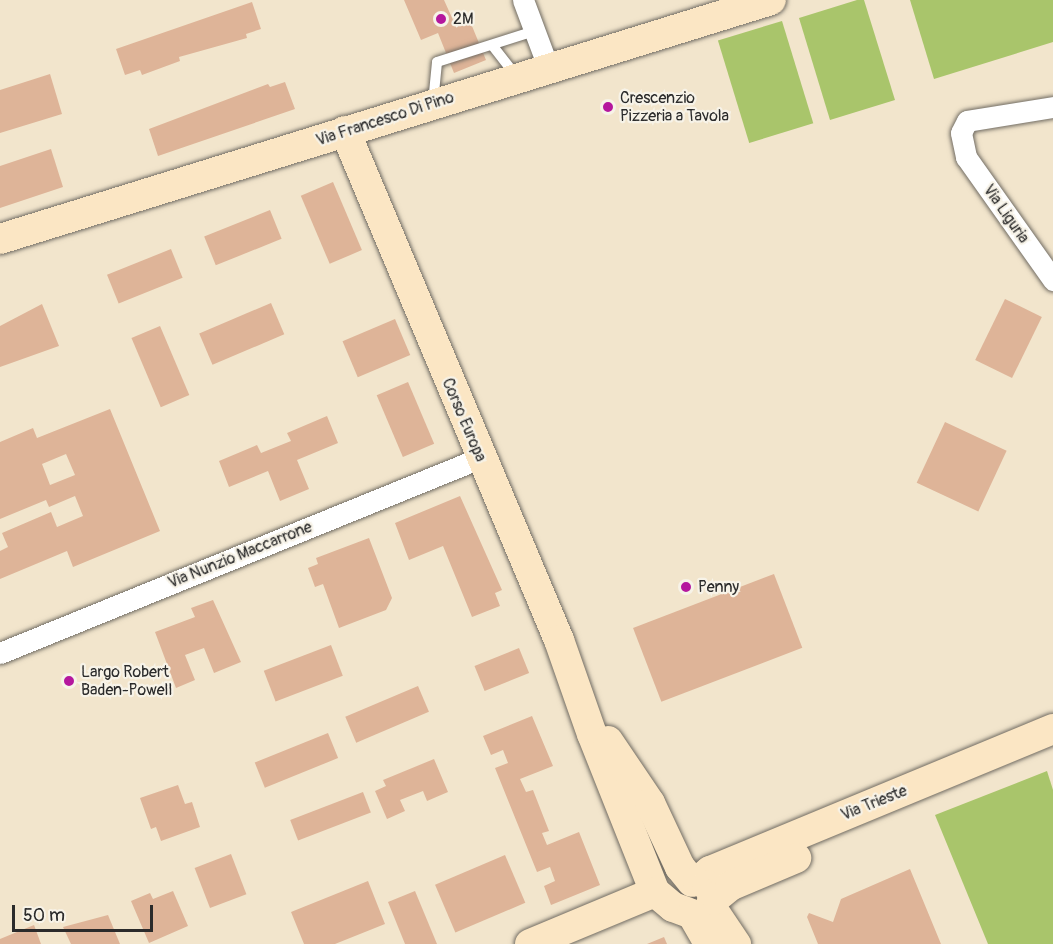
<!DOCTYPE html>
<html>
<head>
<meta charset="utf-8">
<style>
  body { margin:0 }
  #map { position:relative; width:1053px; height:944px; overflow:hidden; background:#f2e5cc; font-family:Pangolin,sans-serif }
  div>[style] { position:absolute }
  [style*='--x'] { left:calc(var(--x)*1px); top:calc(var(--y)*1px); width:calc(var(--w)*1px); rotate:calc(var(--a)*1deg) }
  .green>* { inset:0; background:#a9c56b; transform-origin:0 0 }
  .building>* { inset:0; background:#deb498; transform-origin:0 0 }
  .roads { filter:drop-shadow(0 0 2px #716c63) drop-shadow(0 0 2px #716c63) }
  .lane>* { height:10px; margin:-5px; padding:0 5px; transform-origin:5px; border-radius:5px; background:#fff }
  .street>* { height:21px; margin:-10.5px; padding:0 10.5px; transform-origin:10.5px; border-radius:10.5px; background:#fff }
  .secondary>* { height:30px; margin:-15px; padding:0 15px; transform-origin:15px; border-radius:15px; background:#fbe6c4 }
  .dots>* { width:16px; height:16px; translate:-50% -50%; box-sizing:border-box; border:3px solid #f7f3e8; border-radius:50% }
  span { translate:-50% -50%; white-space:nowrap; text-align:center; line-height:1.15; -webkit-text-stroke:4.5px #f7f3e8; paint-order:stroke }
  .poi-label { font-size:16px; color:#2b2b2b }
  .left { translate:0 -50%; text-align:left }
  .street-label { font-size:16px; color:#2b2b2b }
  .scale { position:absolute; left:12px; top:905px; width:141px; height:27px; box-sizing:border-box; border:3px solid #2b2b2b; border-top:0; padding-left:8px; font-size:18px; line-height:21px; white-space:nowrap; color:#2b2b2b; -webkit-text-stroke:4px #f7f3e8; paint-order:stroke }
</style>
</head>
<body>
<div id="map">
  <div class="green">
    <i style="clip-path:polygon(857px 0,864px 0,895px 100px,830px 120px,799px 18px)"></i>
    <i style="clip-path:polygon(910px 0,1053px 0,1053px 42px,934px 79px)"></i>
    <i style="left:782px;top:21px;width:107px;height:67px;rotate:73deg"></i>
    <i style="clip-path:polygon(1047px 771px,1053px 790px,1053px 944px,988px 944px,935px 815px)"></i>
  </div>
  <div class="building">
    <i style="clip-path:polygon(404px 0,444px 0,453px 20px,467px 14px,486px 60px,454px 73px,438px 33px,421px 40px)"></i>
    <i style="clip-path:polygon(252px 2px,261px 29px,246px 34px,247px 38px,179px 57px,180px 61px,142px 75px,140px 70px,125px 75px,116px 49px)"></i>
    <i style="clip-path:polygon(50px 74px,62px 114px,0 133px,0 90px)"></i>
    <i style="clip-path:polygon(285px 82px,295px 109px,158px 156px,149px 129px,268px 84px,270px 87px)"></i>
    <i style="clip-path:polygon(51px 149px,63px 187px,0 208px,0 166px)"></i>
    <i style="left:333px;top:182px;width:74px;height:35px;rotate:67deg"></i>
    <i style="left:270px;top:210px;width:31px;height:71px;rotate:68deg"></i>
    <i style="left:171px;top:249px;width:31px;height:69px;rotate:68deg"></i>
    <i style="left:1005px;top:299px;width:41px;height:68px;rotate:26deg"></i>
    <i style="left:271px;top:303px;width:34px;height:78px;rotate:67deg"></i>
    <i style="clip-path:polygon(42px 304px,59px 346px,0 367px,0 326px)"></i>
    <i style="left:395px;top:319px;width:39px;height:57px;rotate:67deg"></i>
    <i style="left:160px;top:326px;width:75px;height:31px;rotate:67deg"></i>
    <i style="left:408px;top:382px;width:67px;height:34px;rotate:67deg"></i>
    <i style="clip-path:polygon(evenodd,110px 409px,160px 531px,73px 567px,67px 551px,0 579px,0 551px,8px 547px,2px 533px,51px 512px,57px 527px,83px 516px,75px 496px,49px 507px,46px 500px,0 519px,0 442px,33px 428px,37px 438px,110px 409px,66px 454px,75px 475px,50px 485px,42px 464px,66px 454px)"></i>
    <i style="clip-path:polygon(327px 416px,338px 443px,297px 460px,309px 489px,280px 501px,268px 471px,229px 487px,219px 461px,257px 445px,261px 453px,291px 441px,287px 433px)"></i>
    <i style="left:945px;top:422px;width:68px;height:67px;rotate:25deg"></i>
    <i style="clip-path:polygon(460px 496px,502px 590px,495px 593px,500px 606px,472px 617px,443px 546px,409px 560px,395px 523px)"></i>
    <i style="clip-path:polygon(369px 538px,392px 598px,386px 610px,339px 628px,323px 584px,315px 587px,308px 568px,318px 564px,316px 558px)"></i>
    <i style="left:774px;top:574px;width:79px;height:151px;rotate:69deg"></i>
    <i style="clip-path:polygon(213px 600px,241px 662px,214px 673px,204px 648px,185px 655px,195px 680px,176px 688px,155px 632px,195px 617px,191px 608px)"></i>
    <i style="left:331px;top:645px;width:33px;height:72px;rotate:69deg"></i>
    <i style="left:519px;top:648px;width:27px;height:48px;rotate:68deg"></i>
    <i style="left:418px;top:686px;width:28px;height:79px;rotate:67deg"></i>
    <i style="clip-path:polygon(532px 716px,553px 766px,520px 779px,526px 792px,533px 790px,549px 831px,542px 833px,547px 845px,579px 832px,600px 885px,551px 905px,544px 886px,555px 881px,550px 867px,537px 872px,495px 768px,508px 763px,503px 750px,491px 755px,483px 736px)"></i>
    <i style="left:328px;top:733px;width:27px;height:79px;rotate:68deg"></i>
    <i style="clip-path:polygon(434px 759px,448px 792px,427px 801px,423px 791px,400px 800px,405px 811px,387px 819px,375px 791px,386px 786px,383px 780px)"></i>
    <i style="clip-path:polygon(178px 785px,185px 804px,192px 802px,200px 827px,161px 841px,156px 827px,151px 829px,140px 798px)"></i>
    <i style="left:363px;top:792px;width:22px;height:78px;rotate:69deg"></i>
    <i style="left:231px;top:854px;width:43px;height:39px;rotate:69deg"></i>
    <i style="left:505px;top:855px;width:52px;height:76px;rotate:67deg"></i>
    <i style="clip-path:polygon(910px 869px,941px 944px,818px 944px,807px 917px,809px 913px,833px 922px,841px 899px)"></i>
    <i style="clip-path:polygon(368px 881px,385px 924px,335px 944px,304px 944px,291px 912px)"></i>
    <i style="clip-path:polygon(173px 891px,188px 926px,149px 943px,131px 901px,150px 893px,153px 899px)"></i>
    <i style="clip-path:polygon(415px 891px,437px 944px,405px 944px,388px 902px)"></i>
    <i style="clip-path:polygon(108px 915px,120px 944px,71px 944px,63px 927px)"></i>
    <i style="clip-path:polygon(34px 925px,41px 944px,0 944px,0 939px)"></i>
    <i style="clip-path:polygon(664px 937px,667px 944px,647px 944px)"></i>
  </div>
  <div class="roads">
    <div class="lane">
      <i style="--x:492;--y:45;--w:41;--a:52"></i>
      <i style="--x:433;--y:103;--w:41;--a:-84.4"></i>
      <i style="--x:437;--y:62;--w:103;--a:-17.6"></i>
    </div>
    <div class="street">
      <i style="--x:523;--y:0;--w:72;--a:69.5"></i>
      <i style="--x:1053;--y:107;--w:87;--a:170.8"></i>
      <i style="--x:967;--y:121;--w:13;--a:117"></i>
      <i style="--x:961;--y:133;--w:25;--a:78"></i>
      <i style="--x:966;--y:157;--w:151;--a:54.7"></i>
      <i style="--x:0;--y:653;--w:518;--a:-22.11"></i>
    </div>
    <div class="secondary">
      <i style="--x:345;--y:131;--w:552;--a:67.2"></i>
      <i style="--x:559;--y:640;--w:100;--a:70.7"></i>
      <i style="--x:592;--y:734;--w:170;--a:68.3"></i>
      <i style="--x:655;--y:892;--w:23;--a:40"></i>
      <i style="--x:673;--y:907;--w:15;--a:20"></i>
      <i style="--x:0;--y:239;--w:807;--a:-17.22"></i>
      <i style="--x:608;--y:741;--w:75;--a:55.9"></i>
      <i style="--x:650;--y:803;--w:71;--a:64.9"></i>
      <i style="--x:680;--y:867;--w:19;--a:51"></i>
      <i style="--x:698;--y:881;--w:16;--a:-40"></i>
      <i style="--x:710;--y:871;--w:371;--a:-22.5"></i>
      <i style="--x:707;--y:885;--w:11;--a:56"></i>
      <i style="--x:713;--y:894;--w:13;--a:99"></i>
      <i style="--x:711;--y:907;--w:45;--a:56"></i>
      <i style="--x:713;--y:900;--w:22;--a:-39"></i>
      <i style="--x:730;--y:886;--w:72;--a:-23"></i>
      <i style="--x:692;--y:914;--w:34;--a:60"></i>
      <i style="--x:530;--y:944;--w:135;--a:-22.6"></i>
    </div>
  </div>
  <div class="dots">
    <i style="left:441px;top:19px;background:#b5179e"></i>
    <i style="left:608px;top:107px;background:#b5179e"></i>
    <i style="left:686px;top:587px;background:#b5179e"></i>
    <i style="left:69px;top:681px;background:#b5179e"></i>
  </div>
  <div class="poi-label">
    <span class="left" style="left:453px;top:19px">2M</span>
    <span class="left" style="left:620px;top:107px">Crescenzio<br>Pizzeria a Tavola</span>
    <span class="left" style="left:698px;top:587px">Penny</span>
    <span class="left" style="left:81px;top:681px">Largo Robert<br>Baden-Powell</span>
  </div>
  <div class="street-label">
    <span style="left:385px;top:119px;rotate:-18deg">Via Francesco Di Pino</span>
    <span style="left:1006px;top:214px;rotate:55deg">Via Liguria</span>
    <span style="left:464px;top:420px;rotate:67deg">Corso Europa</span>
    <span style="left:240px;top:555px;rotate:-22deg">Via Nunzio Maccarrone</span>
    <span style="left:874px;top:803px;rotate:-22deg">Via Trieste</span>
  </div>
  <div class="scale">50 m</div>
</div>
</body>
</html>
